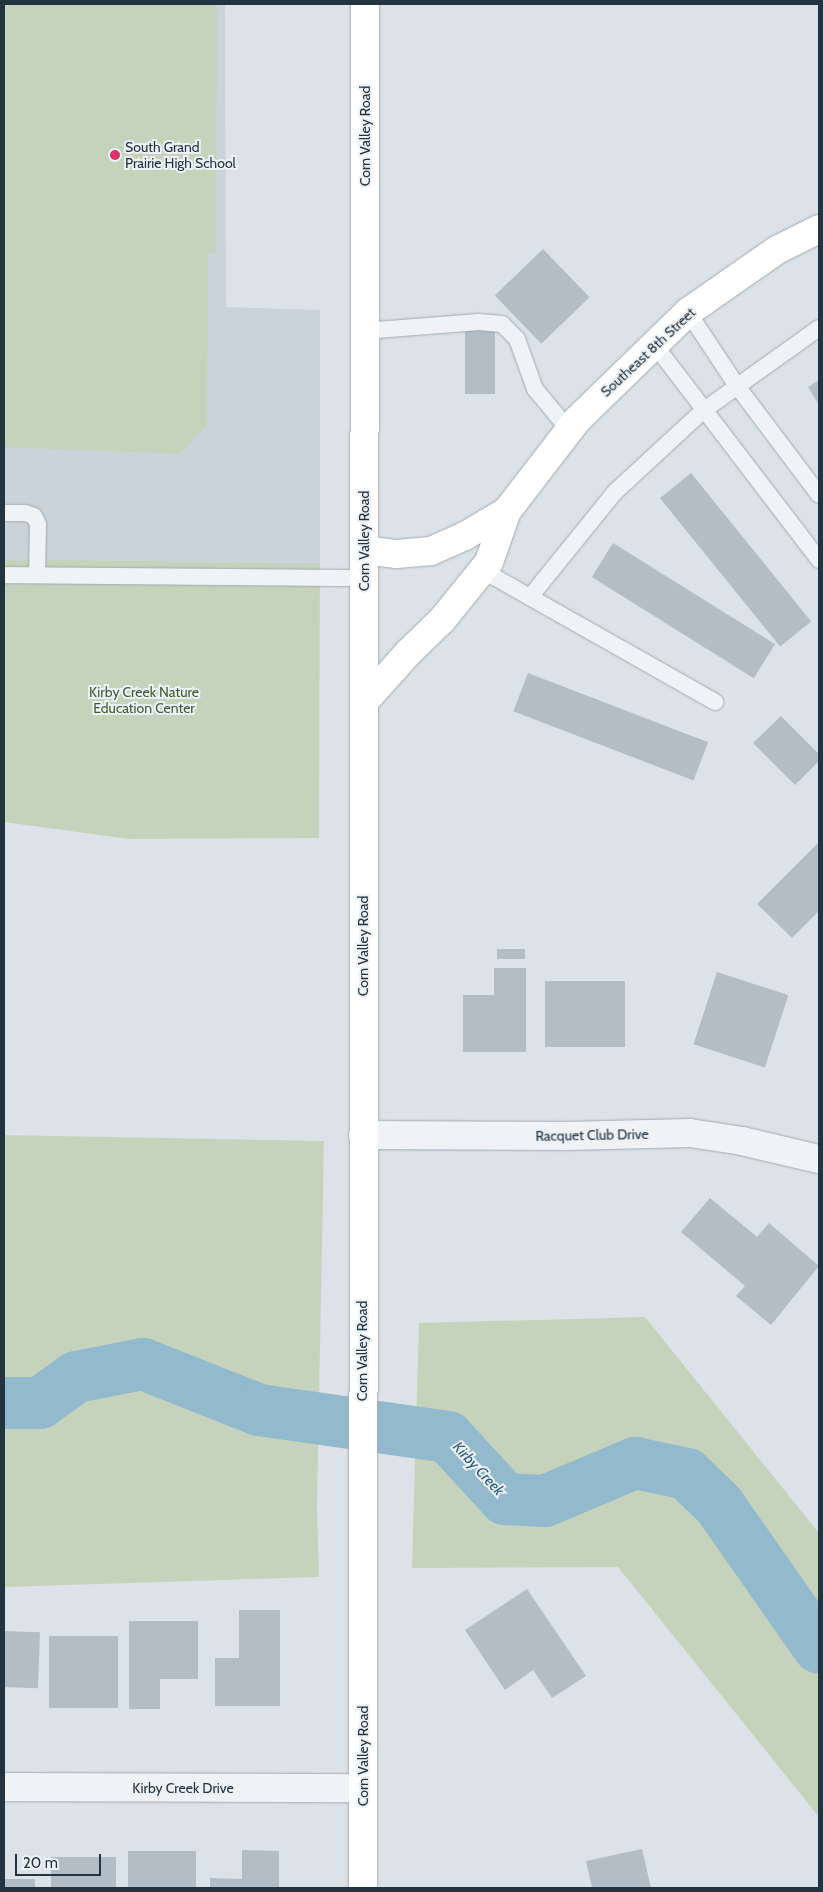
<!DOCTYPE html>
<html>
<head>
<meta charset="utf-8">
<style>
  body { margin:0 }
  #map { position:relative; width:823px; height:1892px; overflow:hidden; background:#dce3e8; font-family:Cabin,sans-serif }
  div>[style] { position:absolute }
  [style*='--x'] { left:calc(var(--x)*1px); top:calc(var(--y)*1px); width:calc(var(--w)*1px); rotate:calc(var(--a)*1deg) }
  .built>* { inset:0; background:#cad3da }
  .green>* { inset:0; background:#c6d3bc }
  .river>* { height:52px; margin:-26px; padding:0 26px; transform-origin:26px; border-radius:26px; background:#93b9cd }
  .building>* { inset:0; background:#b3bdc5; transform-origin:0 0 }
  .roads { filter:drop-shadow(0 0 1px #a1abb2) drop-shadow(0 0 1px #a1abb2) }
  .lane>* { height:16px; margin:-8px; padding:0 8px; transform-origin:8px; border-radius:8px; background:#eff3f6 }
  .street>* { height:28px; margin:-14px; padding:0 14px; transform-origin:14px; border-radius:14px; background:#eff3f6 }
  .secondary>* { height:28px; margin:-14px; padding:0 14px; transform-origin:14px; border-radius:14px; background:#fff }
  .dots>* { width:14px; height:14px; translate:-50% -50%; box-sizing:border-box; border:2px solid #ecf2f6; border-radius:50% }
  span { translate:-50% -50%; white-space:nowrap; text-align:center; line-height:1.15; -webkit-text-stroke:4px #ecf2f6; paint-order:stroke }
  .street-label { font-size:14px; color:#243340 }
  .poi-label { font-size:14px; color:#243340 }
  .left { translate:0 -50%; text-align:left }
  .park-label { font-size:14px; color:#415d30 }
  .water-label { font-size:15px; color:#2a5b78; font-style:italic }
  .frame { position:absolute; inset:0; border:5px solid #243340; pointer-events:none }
  .scale { position:absolute; left:15px; top:1854px; width:86px; height:22px; box-sizing:border-box; border:2px solid #243340; border-top:0; padding-left:6px; font-size:15px; line-height:18px; white-space:nowrap; color:#243340; -webkit-text-stroke:4px #ecf2f6; paint-order:stroke }
</style>
</head>
<body>
<div id="map">
  <div class="built">
    <i style="clip-path:polygon(4px 4px,225px 4px,226px 307px,320px 310px,320px 563px,4px 559px)"></i>
  </div>
  <div class="green">
    <i style="clip-path:polygon(4px 4px,217px 4px,216px 253px,208px 254px,207px 425px,180px 454px,4px 447px)"></i>
    <i style="clip-path:polygon(4px 559px,320px 563px,319px 838px,129px 839px,4px 822px)"></i>
    <i style="clip-path:polygon(4px 1135px,324px 1141px,317px 1505px,319px 1577px,4px 1587px)"></i>
    <i style="clip-path:polygon(645px 1317px,819px 1533px,819px 1817px,618px 1567px,412px 1568px,419px 1323px)"></i>
  </div>
  <div class="river">
    <i style="--x:4;--y:1403;--w:36;--a:0"></i>
    <i style="--x:40;--y:1403;--w:44;--a:-35.8"></i>
    <i style="--x:76;--y:1377;--w:68;--a:-11"></i>
    <i style="--x:143;--y:1364;--w:125;--a:21.6"></i>
    <i style="--x:259;--y:1410;--w:191;--a:8.1"></i>
    <i style="--x:448;--y:1437;--w:84;--a:47.4"></i>
    <i style="--x:505;--y:1499;--w:40;--a:2.9"></i>
    <i style="--x:545;--y:1501;--w:98;--a:-22.9"></i>
    <i style="--x:635;--y:1463;--w:53;--a:11.9"></i>
    <i style="--x:687;--y:1474;--w:45;--a:44.1"></i>
    <i style="--x:719;--y:1505;--w:174;--a:55"></i>
  </div>
  <div class="building">
    <i style="left:543px;top:249px;width:67px;height:67px;rotate:46deg"></i>
    <i style="left:465px;top:327px;width:30px;height:67px"></i>
    <i style="clip-path:polygon(819px 380px,819px 405px,808px 387px)"></i>
    <i style="left:691px;top:473px;width:191px;height:40px;rotate:51deg"></i>
    <i style="left:613px;top:543px;width:191px;height:40px;rotate:32deg"></i>
    <i style="left:528px;top:673px;width:193px;height:41px;rotate:21deg"></i>
    <i style="clip-path:polygon(781px 716px,819px 754px,819px 761px,795px 785px,753px 743px)"></i>
    <i style="clip-path:polygon(819px 842px,819px 911px,792px 938px,757px 904px)"></i>
    <i style="left:497px;top:949px;width:28px;height:10px"></i>
    <i style="clip-path:polygon(494px 968px,526px 968px,526px 1052px,463px 1052px,463px 995px,494px 995px)"></i>
    <i style="left:717px;top:972px;width:75px;height:76px;rotate:18deg"></i>
    <i style="left:545px;top:981px;width:80px;height:66px"></i>
    <i style="clip-path:polygon(710px 1198px,757px 1237px,769px 1223px,819px 1266px,771px 1325px,736px 1296px,745px 1286px,681px 1232px)"></i>
    <i style="clip-path:polygon(527px 1589px,586px 1676px,552px 1698px,533px 1670px,505px 1690px,465px 1630px)"></i>
    <i style="clip-path:polygon(239px 1610px,280px 1610px,280px 1706px,215px 1706px,215px 1658px,239px 1658px)"></i>
    <i style="clip-path:polygon(129px 1621px,198px 1621px,198px 1679px,160px 1679px,160px 1709px,129px 1709px)"></i>
    <i style="left:4px;top:1631px;width:36px;height:56px;rotate:2deg"></i>
    <i style="left:49px;top:1636px;width:69px;height:72px"></i>
    <i style="clip-path:polygon(642px 1849px,651px 1888px,592px 1888px,586px 1861px)"></i>
    <i style="clip-path:polygon(242px 1850px,279px 1851px,279px 1888px,210px 1888px,210px 1878px,242px 1879px)"></i>
    <i style="left:128px;top:1851px;width:68px;height:37px"></i>
    <i style="left:51px;top:1857px;width:65px;height:31px"></i>
    <i style="left:4px;top:1879px;width:31px;height:9px"></i>
  </div>
  <div class="roads">
    <div class="lane">
      <i style="--x:688;--y:312;--w:89;--a:56.5"></i>
      <i style="--x:737;--y:386;--w:136;--a:53"></i>
      <i style="--x:364;--y:331;--w:115;--a:-4.5"></i>
      <i style="--x:479;--y:322;--w:23;--a:5"></i>
      <i style="--x:502;--y:324;--w:21;--a:45"></i>
      <i style="--x:517;--y:339;--w:53;--a:70.2"></i>
      <i style="--x:535;--y:389;--w:53;--a:50.3"></i>
      <i style="--x:654;--y:344;--w:272;--a:52.6"></i>
      <i style="--x:4;--y:513;--w:21;--a:0"></i>
      <i style="--x:25;--y:513;--w:9;--a:18"></i>
      <i style="--x:34;--y:516;--w:9;--a:63"></i>
      <i style="--x:38;--y:524;--w:51;--a:91.1"></i>
      <i style="--x:482;--y:570;--w:268;--a:29.5"></i>
      <i style="--x:4;--y:575;--w:360;--a:0.5"></i>
      <i style="--x:530;--y:597;--w:135;--a:-51"></i>
      <i style="--x:615;--y:492;--w:121;--a:-42.7"></i>
      <i style="--x:704;--y:410;--w:141;--a:-35.5"></i>
    </div>
    <div class="street">
      <i style="--x:363;--y:1135;--w:204;--a:0.3"></i>
      <i style="--x:567;--y:1136;--w:123;--a:-1.4"></i>
      <i style="--x:690;--y:1133;--w:53;--a:8.7"></i>
      <i style="--x:742;--y:1141;--w:79;--a:13.2"></i>
      <i style="--x:4;--y:1787;--w:359;--a:0.2"></i>
    </div>
    <div class="secondary">
      <i style="--x:364;--y:550;--w:33;--a:7"></i>
      <i style="--x:397;--y:554;--w:34;--a:-5"></i>
      <i style="--x:431;--y:551;--w:37;--a:-24"></i>
      <i style="--x:465;--y:536;--w:49;--a:-30.8"></i>
      <i style="--x:364;--y:702;--w:67;--a:-48"></i>
      <i style="--x:409;--y:652;--w:46;--a:-44.1"></i>
      <i style="--x:442;--y:620;--w:75;--a:-51"></i>
      <i style="--x:489;--y:562;--w:54;--a:-70.6"></i>
      <i style="--x:507;--y:511;--w:115;--a:-52.4"></i>
      <i style="--x:577;--y:420;--w:155;--a:-44.2"></i>
      <i style="--x:688;--y:312;--w:108;--a:-34.9"></i>
      <i style="--x:777;--y:250;--w:47;--a:-26.6"></i>
      <i style="--x:363;--y:1888;--w:1884;--a:-89.94"></i>
    </div>
  </div>
  <div class="dots">
    <i style="left:115px;top:155px;background:#dc326a"></i>
  </div>
  <div class="street-label">
    <span style="left:365px;top:136px;rotate:-90deg">Corn Valley Road</span>
    <span style="left:648px;top:352px;rotate:-43deg">Southeast 8th Street</span>
    <span style="left:364px;top:541px;rotate:-90deg">Corn Valley Road</span>
    <span style="left:363px;top:946px;rotate:-90deg">Corn Valley Road</span>
    <span style="left:592px;top:1135px;rotate:-1deg">Racquet Club Drive</span>
    <span style="left:362px;top:1351px;rotate:-90deg">Corn Valley Road</span>
    <span style="left:363px;top:1756px;rotate:-90deg">Corn Valley Road</span>
    <span style="left:183px;top:1788px">Kirby Creek Drive</span>
  </div>
  <div class="poi-label">
    <span class="left" style="left:125px;top:155px">South Grand<br>Prairie High School</span>
  </div>
  <div class="park-label">
    <span style="left:144px;top:700px">Kirby Creek Nature<br>Education Center</span>
  </div>
  <div class="water-label">
    <span style="left:478px;top:1469px;rotate:47deg">Kirby Creek</span>
  </div>
  <div class="frame"></div>
  <div class="scale">20 m</div>
</div>
</body>
</html>
